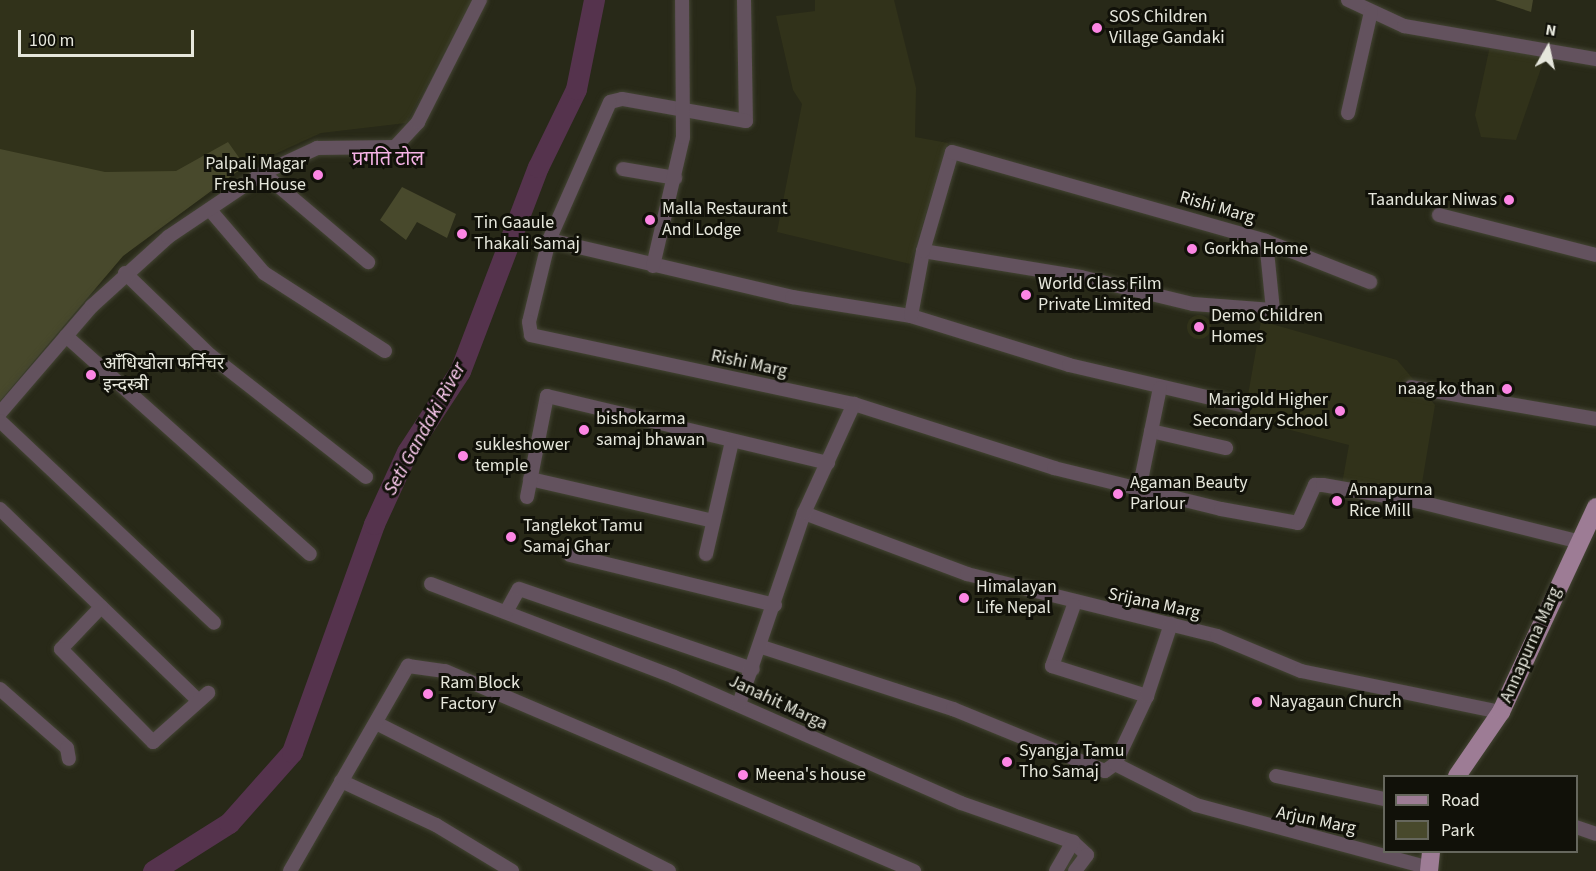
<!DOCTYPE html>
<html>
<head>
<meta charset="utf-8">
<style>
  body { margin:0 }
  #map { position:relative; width:1596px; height:871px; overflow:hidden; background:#282918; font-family:"Source Sans 3","Noto Sans Devanagari",sans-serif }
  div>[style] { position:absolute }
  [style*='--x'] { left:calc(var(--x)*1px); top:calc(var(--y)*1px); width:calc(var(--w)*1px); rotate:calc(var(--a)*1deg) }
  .built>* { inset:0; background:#31321a }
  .round { border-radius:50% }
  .green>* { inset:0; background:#48492c }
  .river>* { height:21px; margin:-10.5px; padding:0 10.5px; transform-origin:10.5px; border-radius:10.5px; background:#55334d }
  .roads { filter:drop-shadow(0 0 2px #434433) drop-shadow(0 0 2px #434433) }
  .minor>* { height:14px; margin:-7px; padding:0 7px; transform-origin:7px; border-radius:7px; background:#63525e }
  .major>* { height:18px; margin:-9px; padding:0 9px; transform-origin:9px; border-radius:9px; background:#9d7c95 }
  .dots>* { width:16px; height:16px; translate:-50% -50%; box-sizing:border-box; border:3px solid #111109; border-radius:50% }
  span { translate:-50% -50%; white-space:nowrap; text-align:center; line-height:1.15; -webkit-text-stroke:6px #111109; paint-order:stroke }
  .poi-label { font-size:18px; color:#e6e7dc }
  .left { translate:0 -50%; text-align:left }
  .right { translate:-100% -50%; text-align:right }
  .street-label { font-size:18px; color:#e6e7dc }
  .neighbourhood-label { font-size:20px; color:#f5b2e5 }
  .water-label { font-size:20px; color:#ffccf2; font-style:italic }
  .legend { position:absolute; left:1383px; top:775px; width:195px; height:78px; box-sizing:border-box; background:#111109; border:2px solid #66675d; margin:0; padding:8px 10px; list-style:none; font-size:18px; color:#e6e7dc }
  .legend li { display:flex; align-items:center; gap:12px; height:30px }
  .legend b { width:30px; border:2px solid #66675d }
  .north { position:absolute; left:1518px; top:18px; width:60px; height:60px; -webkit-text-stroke:4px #111109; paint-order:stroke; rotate:9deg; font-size:16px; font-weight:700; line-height:24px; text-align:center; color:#e6e7dc }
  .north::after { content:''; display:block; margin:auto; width:21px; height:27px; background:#e6e7dc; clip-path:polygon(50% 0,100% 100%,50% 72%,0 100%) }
  .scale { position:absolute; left:18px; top:30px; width:176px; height:27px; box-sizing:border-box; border:3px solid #e6e7dc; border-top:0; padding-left:8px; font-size:18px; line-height:21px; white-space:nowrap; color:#e6e7dc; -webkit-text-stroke:4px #111109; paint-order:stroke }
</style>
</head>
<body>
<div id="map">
  <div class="built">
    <i style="clip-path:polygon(0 0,472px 0,406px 123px,321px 133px,221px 179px,123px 256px,0 401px)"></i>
    <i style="clip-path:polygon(815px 0,894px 0,916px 88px,915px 137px,948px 143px,910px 264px,777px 232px,802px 104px,793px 90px,776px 16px,815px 11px)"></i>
    <i style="clip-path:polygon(1490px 46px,1546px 54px,1516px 140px,1481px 137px,1475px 115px)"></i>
    <i class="round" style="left:1187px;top:315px;width:24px;height:24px"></i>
    <i style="clip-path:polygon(1261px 321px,1397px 360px,1435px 405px,1419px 501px,1342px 484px,1349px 445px,1244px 418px)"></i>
  </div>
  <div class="green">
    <i style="clip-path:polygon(1495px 0,1533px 0,1531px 12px)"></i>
    <i style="clip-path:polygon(228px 142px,245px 166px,123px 256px,0 401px,0 149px,105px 172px,176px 171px)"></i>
    <i style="clip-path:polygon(402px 187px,456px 214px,447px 238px,417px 222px,406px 240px,380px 220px)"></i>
  </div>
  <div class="river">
    <i style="--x:153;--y:871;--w:90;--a:-32.3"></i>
    <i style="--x:229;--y:823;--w:95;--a:-48.4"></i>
    <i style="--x:292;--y:752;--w:242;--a:-70.2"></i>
    <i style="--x:374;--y:524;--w:79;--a:-65.4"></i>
    <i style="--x:407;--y:452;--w:97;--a:-56.8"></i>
    <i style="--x:460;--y:371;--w:218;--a:-69.1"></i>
    <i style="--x:538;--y:167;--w:87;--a:-64"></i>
    <i style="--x:576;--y:89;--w:91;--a:-78.6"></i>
  </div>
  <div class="roads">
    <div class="minor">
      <i style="--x:744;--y:0;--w:121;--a:89.1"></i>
      <i style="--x:746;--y:121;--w:126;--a:-169.9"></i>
      <i style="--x:622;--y:99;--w:12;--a:166"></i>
      <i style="--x:610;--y:102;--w:151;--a:113.8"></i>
      <i style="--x:549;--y:240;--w:84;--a:103.7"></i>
      <i style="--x:529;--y:322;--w:13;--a:81"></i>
      <i style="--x:531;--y:335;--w:330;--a:12.1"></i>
      <i style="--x:854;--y:404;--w:210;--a:17.7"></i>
      <i style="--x:1054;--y:468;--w:172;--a:13.8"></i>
      <i style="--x:1221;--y:509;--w:78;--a:10.3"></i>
      <i style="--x:1298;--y:523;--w:42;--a:-65.9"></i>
      <i style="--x:1315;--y:485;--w:8;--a:0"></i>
      <i style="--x:1323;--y:485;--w:98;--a:9.9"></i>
      <i style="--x:1420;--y:502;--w:162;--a:14"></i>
      <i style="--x:1348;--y:0;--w:62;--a:24.9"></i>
      <i style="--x:1404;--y:26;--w:195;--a:9.8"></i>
      <i style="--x:1348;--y:113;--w:104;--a:-77.2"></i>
      <i style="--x:623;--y:169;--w:53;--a:9.8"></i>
      <i style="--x:263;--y:173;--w:138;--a:40.3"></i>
      <i style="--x:210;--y:210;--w:83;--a:49.4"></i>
      <i style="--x:264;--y:273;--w:144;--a:32.8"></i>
      <i style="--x:1439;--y:215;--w:162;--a:14.3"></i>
      <i style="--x:549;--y:240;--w:250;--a:13.2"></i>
      <i style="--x:792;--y:297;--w:121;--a:9.1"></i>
      <i style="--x:911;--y:316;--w:165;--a:17.2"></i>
      <i style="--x:1069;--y:365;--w:177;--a:13.1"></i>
      <i style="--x:923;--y:251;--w:160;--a:9.3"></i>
      <i style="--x:1081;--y:277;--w:115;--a:13.6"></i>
      <i style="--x:1193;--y:304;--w:80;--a:4.3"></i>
      <i style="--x:1273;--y:310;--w:69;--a:-95.8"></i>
      <i style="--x:653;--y:266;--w:132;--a:-76.9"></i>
      <i style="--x:683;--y:137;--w:137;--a:-90.4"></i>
      <i style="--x:125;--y:273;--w:118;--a:44"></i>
      <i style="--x:210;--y:355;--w:198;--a:38"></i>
      <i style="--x:911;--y:316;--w:66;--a:-79.5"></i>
      <i style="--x:923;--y:251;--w:103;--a:-73.7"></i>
      <i style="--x:952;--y:152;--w:326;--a:15.8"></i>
      <i style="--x:1266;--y:241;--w:112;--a:21.5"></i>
      <i style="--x:66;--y:336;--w:327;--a:41.8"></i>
      <i style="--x:1411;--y:387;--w:188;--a:9.8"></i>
      <i style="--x:0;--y:413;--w:141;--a:-49.3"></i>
      <i style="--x:92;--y:306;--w:103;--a:-42.2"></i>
      <i style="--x:168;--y:237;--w:115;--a:-34"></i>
      <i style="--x:263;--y:173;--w:60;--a:-24.8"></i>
      <i style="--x:317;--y:148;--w:78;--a:-0.7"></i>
      <i style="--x:395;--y:147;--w:34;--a:-47"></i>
      <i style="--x:418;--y:122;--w:137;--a:-63.1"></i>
      <i style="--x:0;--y:421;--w:294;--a:43.3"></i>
      <i style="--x:1151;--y:431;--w:77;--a:12.8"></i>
      <i style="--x:530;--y:479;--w:188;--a:12.9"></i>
      <i style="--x:1139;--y:490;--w:104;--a:-78.4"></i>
      <i style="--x:527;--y:497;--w:103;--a:-78.8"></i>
      <i style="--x:547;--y:396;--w:289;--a:13.4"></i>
      <i style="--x:0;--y:509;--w:275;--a:44"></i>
      <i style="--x:804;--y:513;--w:174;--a:20.5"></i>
      <i style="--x:967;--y:574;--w:258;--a:13.9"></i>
      <i style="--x:1217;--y:636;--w:91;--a:22.6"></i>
      <i style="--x:1301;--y:671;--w:204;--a:11.6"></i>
      <i style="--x:706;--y:554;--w:116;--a:-77"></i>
      <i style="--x:570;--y:555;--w:211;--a:13.7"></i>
      <i style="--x:431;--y:584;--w:260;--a:20.9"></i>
      <i style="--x:674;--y:677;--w:313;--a:23.7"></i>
      <i style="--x:961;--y:803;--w:119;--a:19.2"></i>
      <i style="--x:1073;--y:842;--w:19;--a:43"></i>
      <i style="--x:1087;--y:855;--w:20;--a:127"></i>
      <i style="--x:1074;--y:605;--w:65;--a:109.8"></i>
      <i style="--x:1052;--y:666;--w:100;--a:17.5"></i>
      <i style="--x:101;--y:607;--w:58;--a:133.6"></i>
      <i style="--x:61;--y:649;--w:131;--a:45.3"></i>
      <i style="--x:153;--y:742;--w:74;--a:-41.7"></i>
      <i style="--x:506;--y:612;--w:26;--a:-61"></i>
      <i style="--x:519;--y:589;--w:247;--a:18.9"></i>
      <i style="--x:762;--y:647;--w:201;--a:18"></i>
      <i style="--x:953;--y:709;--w:164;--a:22.2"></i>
      <i style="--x:1105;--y:771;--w:12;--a:-35"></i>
      <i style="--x:1115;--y:764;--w:91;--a:26.8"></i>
      <i style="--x:1196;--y:805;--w:241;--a:15.1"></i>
      <i style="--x:0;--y:689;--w:89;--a:41.4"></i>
      <i style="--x:67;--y:748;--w:11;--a:80"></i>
      <i style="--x:739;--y:704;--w:202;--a:-71.2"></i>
      <i style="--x:804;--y:513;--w:120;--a:-65.4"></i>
      <i style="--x:378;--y:724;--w:326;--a:26.8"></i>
      <i style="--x:1115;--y:764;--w:75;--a:-64.8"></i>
      <i style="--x:1147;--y:696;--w:76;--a:-71.6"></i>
      <i style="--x:1276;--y:776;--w:110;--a:12"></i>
      <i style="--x:341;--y:781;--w:105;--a:24.9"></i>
      <i style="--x:436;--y:825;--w:89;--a:31.2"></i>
      <i style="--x:1576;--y:827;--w:21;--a:19"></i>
      <i style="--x:290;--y:871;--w:237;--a:-60.1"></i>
      <i style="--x:408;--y:666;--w:37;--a:8"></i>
      <i style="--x:445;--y:671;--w:510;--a:23.1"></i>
      <i style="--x:1056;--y:871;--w:34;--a:-60"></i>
    </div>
    <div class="major">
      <i style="--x:1457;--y:776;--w:78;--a:-55.5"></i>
      <i style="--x:1501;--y:712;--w:226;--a:-65.1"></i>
      <i style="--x:1429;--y:871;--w:19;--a:-84"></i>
    </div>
  </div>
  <div class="dots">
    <i style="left:1097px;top:28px;background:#fc86e4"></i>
    <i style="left:318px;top:175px;background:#fc86e4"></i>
    <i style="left:1509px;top:200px;background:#fc86e4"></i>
    <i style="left:650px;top:220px;background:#fc86e4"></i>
    <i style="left:462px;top:234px;background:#fc86e4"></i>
    <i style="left:1192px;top:249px;background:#fc86e4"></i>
    <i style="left:1026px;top:295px;background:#fc86e4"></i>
    <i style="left:1199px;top:327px;background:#fc86e4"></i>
    <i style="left:91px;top:375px;background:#fc86e4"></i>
    <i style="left:1507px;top:389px;background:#fc86e4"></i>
    <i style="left:1340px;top:411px;background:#fc86e4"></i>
    <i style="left:584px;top:430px;background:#fc86e4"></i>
    <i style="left:463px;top:456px;background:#fc86e4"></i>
    <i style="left:1118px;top:494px;background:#fc86e4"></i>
    <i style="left:1337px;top:501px;background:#fc86e4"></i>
    <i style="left:511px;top:537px;background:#fc86e4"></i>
    <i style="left:964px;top:598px;background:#fc86e4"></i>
    <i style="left:428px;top:694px;background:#fc86e4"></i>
    <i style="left:1257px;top:702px;background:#fc86e4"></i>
    <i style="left:1007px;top:762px;background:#fc86e4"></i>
    <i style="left:743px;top:775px;background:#fc86e4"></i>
  </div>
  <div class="poi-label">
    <span class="left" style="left:1109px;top:28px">SOS Children<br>Village Gandaki</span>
    <span class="right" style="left:306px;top:175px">Palpali Magar<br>Fresh House</span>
    <span class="right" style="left:1497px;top:200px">Taandukar Niwas</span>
    <span class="left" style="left:662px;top:220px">Malla Restaurant<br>And Lodge</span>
    <span class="left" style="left:474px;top:234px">Tin Gaaule<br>Thakali Samaj</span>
    <span class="left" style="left:1204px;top:249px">Gorkha Home</span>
    <span class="left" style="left:1038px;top:295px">World Class Film<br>Private Limited</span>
    <span class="left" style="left:1211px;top:327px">Demo Children<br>Homes</span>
    <span class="left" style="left:103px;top:375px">आँधिखोला फर्निचर<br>इन्दस्त्री</span>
    <span class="right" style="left:1495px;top:389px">naag ko than</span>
    <span class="right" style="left:1328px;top:411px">Marigold Higher<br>Secondary School</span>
    <span class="left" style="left:596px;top:430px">bishokarma<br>samaj bhawan</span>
    <span class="left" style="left:475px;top:456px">sukleshower<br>temple</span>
    <span class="left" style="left:1130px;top:494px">Agaman Beauty<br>Parlour</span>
    <span class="left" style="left:1349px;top:501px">Annapurna<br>Rice Mill</span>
    <span class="left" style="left:523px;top:537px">Tanglekot Tamu<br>Samaj Ghar</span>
    <span class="left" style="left:976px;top:598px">Himalayan<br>Life Nepal</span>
    <span class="left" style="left:440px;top:694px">Ram Block<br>Factory</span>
    <span class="left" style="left:1269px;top:702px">Nayagaun Church</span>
    <span class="left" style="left:1019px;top:762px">Syangja Tamu<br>Tho Samaj</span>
    <span class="left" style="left:755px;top:775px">Meena's house</span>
  </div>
  <div class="street-label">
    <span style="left:1217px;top:208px;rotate:16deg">Rishi Marg</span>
    <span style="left:749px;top:364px;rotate:12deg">Rishi Marg</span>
    <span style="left:1154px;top:604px;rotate:12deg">Srijana Marg</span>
    <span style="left:1531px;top:645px;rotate:-66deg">Annapurna Marg</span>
    <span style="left:778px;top:703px;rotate:25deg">Janahit Marga</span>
    <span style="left:1316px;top:821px;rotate:12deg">Arjun Marg</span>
  </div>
  <div class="neighbourhood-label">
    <span style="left:388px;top:159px">प्रगति टोल</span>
  </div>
  <div class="water-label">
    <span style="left:425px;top:429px;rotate:-61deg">Seti Gandaki River</span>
  </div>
  <ul class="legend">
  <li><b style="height:8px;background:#9d7c95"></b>Road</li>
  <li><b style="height:16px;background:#48492c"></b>Park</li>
  </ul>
  <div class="north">N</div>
  <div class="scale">100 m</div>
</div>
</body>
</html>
